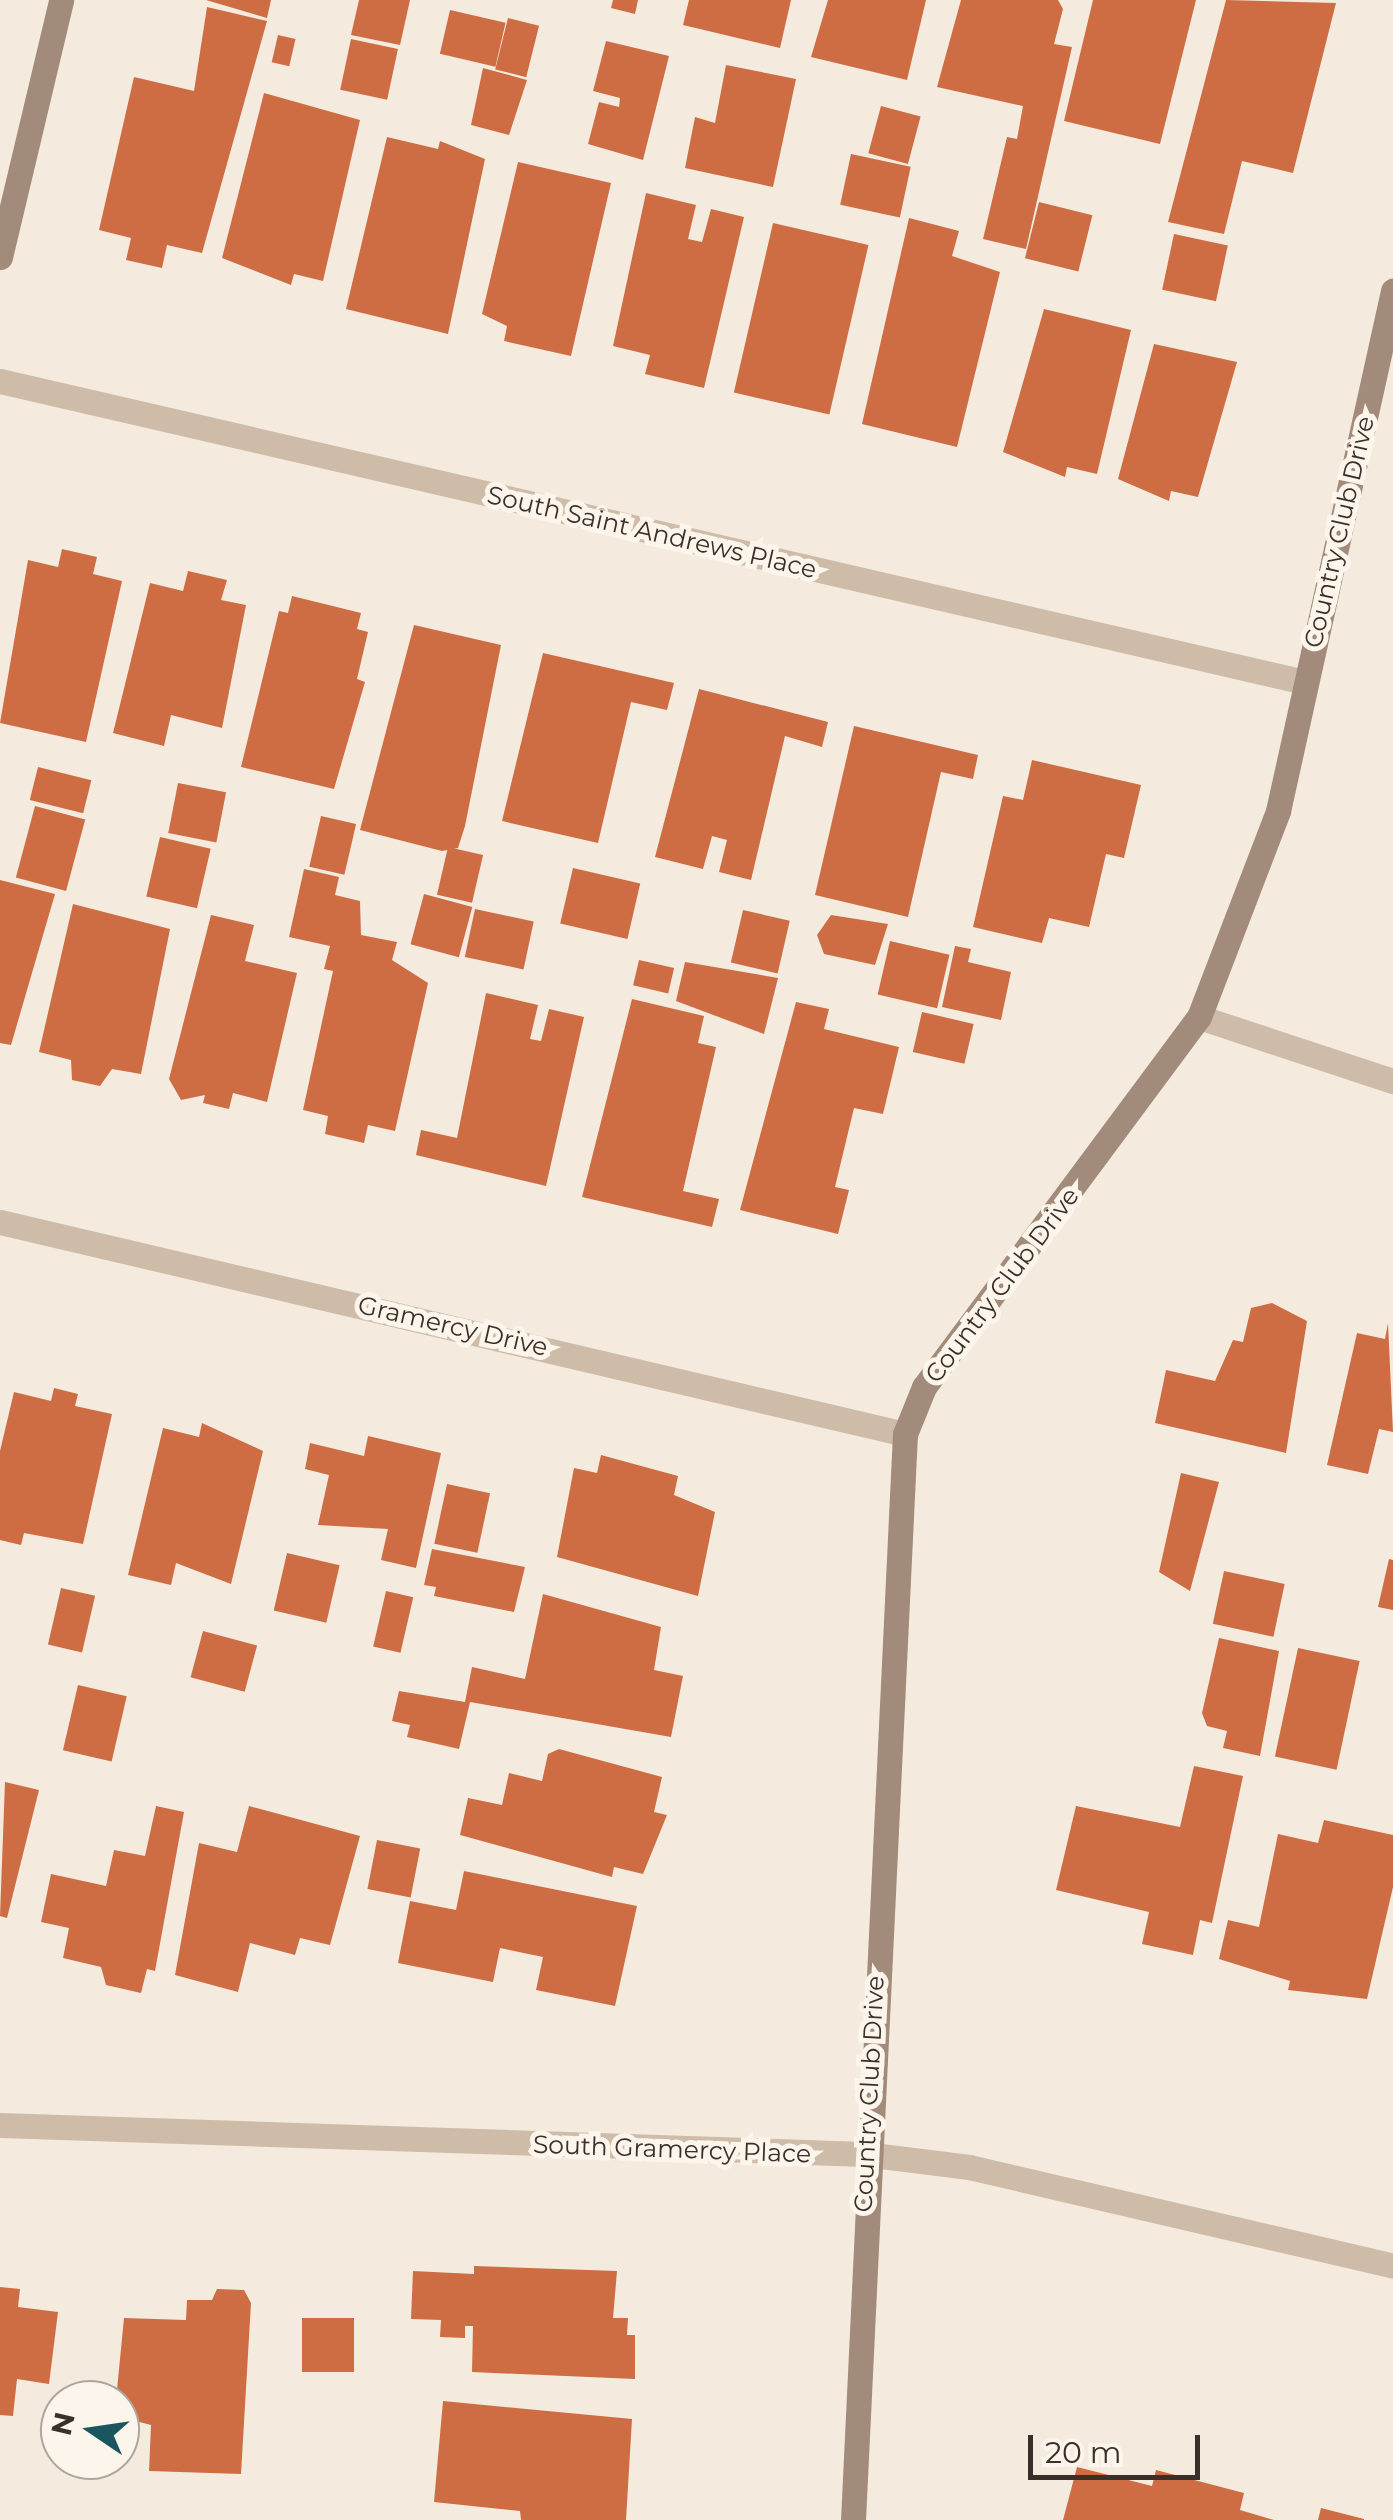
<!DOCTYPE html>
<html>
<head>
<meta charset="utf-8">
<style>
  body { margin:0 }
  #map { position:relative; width:1393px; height:2520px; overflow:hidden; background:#f4ebde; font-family:Montserrat,sans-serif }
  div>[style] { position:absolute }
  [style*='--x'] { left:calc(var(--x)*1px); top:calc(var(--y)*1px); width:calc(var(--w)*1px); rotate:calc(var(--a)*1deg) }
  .building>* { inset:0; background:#ce6d43; transform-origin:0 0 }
  .street>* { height:25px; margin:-12.5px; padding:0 12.5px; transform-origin:12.5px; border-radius:12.5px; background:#cebca9 }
  .secondary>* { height:25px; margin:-12.5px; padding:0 12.5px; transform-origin:12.5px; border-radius:12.5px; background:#a28b7a }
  span { translate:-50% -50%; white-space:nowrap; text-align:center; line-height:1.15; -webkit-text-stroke:10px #fbf5eb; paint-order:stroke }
  .street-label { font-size:25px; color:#3a3029 }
  .north { position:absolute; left:40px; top:2380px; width:100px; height:100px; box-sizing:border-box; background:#fbf5eb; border:2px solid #aea69d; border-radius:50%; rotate:283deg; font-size:28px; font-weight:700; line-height:40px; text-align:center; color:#3a3029 }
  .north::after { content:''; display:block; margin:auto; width:35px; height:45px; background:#1b565f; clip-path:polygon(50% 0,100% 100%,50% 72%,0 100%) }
  .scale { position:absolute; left:1028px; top:2435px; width:172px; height:45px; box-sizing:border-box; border:5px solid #3a3029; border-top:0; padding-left:12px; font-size:30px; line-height:35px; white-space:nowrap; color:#3a3029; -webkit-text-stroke:8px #fbf5eb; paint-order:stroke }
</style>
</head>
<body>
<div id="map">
  <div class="building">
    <i style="clip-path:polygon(206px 0,271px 0,267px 18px)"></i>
    <i style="clip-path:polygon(359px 0,410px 0,400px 45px,351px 35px)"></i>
    <i style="clip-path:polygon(613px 0,638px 0,635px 14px,611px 8px)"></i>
    <i style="clip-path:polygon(689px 0,791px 0,780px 48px,683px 25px)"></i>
    <i style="clip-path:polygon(828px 0,926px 0,907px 80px,811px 57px)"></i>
    <i style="clip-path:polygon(961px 0,1058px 0,1063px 9px,1054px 44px,1072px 47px,1026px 249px,983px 239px,1007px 137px,1017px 139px,1023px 106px,937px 87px)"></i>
    <i style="clip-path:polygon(1093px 0,1196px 0,1160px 144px,1064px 121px)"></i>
    <i style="clip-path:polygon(1226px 0,1336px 3px,1293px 173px,1242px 161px,1224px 234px,1168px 222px)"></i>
    <i style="clip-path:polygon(207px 7px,267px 21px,202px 253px,167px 245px,162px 268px,126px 260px,131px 238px,99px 230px,134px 77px,194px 91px)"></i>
    <i style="left:450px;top:10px;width:57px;height:45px;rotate:13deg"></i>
    <i style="left:508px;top:18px;width:32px;height:53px;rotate:14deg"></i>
    <i style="left:278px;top:35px;width:18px;height:28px;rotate:13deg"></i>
    <i style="left:351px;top:39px;width:48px;height:52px;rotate:12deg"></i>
    <i style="clip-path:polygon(606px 41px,669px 56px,643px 160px,588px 144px,599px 102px,619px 107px,620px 98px,593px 91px)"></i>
    <i style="clip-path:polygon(726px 65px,796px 79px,773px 187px,685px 168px,695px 117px,715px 123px)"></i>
    <i style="clip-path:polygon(483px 68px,527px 80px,509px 135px,471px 125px)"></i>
    <i style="clip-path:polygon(264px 93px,360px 120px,323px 281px,294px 274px,291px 285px,222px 258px)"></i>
    <i style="left:881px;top:106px;width:41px;height:49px;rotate:15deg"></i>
    <i style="clip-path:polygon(387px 137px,438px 149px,440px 141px,485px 159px,448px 334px,346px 309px)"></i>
    <i style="left:851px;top:154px;width:61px;height:52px;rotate:12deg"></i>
    <i style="clip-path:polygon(518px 162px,611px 183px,571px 356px,504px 341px,507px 326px,482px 314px)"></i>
    <i style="clip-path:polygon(646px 193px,696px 205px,688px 239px,702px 242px,711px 209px,744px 217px,704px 388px,645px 374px,650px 355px,613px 346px)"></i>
    <i style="left:1039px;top:202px;width:55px;height:58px;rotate:14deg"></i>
    <i style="clip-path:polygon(909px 218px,959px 231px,952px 256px,1000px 272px,957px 447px,862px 424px)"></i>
    <i style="left:773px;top:223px;width:98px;height:174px;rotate:13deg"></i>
    <i style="left:1174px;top:234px;width:55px;height:57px;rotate:12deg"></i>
    <i style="clip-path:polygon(1044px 309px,1131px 330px,1097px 474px,1067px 467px,1065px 477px,1003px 452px)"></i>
    <i style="clip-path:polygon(1154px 344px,1237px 362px,1198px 497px,1171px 491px,1169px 501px,1118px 479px)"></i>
    <i style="clip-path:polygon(62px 549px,97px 557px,93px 574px,122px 581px,86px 742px,0 723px,28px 560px,58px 567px)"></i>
    <i style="clip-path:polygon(188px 571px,227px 580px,221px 600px,246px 605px,222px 728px,171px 715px,164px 746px,113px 733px,150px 583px,183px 591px)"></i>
    <i style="clip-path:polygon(292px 596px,361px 613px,357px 629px,368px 632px,357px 679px,365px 682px,334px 789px,241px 767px,279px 611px,288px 613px)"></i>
    <i style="clip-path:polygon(414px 625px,501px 645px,465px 826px,458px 848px,442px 851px,360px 830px)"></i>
    <i style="clip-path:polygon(543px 653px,674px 683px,667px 710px,631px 702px,598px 843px,502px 821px)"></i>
    <i style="clip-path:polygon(699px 689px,828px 722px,822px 747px,785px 736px,751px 880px,719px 872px,727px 840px,712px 836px,703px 869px,655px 857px)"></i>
    <i style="clip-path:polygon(854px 726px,978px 755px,973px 779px,941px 772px,908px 917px,815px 895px)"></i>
    <i style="clip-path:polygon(1032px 760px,1141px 785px,1124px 858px,1106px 854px,1089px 927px,1049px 918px,1042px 943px,973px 927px,1003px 796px,1023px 800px)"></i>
    <i style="left:38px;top:767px;width:55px;height:34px;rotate:14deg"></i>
    <i style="left:178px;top:783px;width:49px;height:51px;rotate:11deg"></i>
    <i style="left:35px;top:806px;width:52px;height:74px;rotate:15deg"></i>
    <i style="left:321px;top:816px;width:36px;height:52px;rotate:13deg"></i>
    <i style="left:160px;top:837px;width:52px;height:61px;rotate:13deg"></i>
    <i style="left:448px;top:847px;width:36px;height:49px;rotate:13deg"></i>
    <i style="left:573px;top:868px;width:69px;height:57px;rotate:13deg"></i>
    <i style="clip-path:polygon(304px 869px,339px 877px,335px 895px,360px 901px,361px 935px,397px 942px,392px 960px,428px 983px,395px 1131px,368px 1125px,364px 1143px,325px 1134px,328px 1116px,303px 1110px,333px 971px,324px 969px,330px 946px,289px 937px)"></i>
    <i style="clip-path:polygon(0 880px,55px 894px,11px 1045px,0 1043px)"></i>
    <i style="left:424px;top:894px;width:50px;height:52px;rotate:15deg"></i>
    <i style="clip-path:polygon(73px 904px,170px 929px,141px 1074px,112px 1069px,100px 1086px,72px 1080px,71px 1060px,39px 1052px)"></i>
    <i style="left:475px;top:909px;width:60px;height:49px;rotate:12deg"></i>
    <i style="left:743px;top:910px;width:48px;height:54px;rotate:13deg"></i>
    <i style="clip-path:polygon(211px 915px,254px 925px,245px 961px,297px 973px,267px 1102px,233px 1093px,229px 1109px,203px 1103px,205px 1095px,181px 1100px,169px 1079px)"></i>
    <i style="clip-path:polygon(831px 915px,888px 924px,875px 965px,824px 954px,817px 935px)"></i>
    <i style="left:890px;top:941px;width:61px;height:55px;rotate:13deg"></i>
    <i style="clip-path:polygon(955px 946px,971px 949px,968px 962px,1011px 972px,1001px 1020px,942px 1007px)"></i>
    <i style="left:639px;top:960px;width:36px;height:26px;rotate:13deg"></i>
    <i style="clip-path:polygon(685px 962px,778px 978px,764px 1034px,676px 1001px)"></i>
    <i style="clip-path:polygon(486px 993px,538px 1005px,530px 1039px,541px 1041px,549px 1009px,584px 1017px,546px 1186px,416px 1155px,421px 1130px,457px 1138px)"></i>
    <i style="clip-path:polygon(632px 999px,704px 1016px,698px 1043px,716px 1047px,683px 1191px,719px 1199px,712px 1227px,582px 1197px)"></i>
    <i style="clip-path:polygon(796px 1002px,829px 1009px,824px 1029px,899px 1047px,883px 1114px,854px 1108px,835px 1187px,849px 1190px,838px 1234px,740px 1210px)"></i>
    <i style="left:922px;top:1012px;width:53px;height:41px;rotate:13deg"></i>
    <i style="clip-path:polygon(1272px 1303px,1307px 1321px,1286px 1453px,1155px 1423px,1166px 1370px,1215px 1381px,1233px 1340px,1243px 1342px,1251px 1308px)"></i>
    <i style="clip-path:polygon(1388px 1323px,1393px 1432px,1379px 1429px,1368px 1474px,1327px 1465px,1357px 1333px,1385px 1339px)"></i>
    <i style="clip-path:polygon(54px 1388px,78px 1394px,75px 1406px,112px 1414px,83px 1544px,24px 1533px,21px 1545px,0 1540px,0 1451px,14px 1392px,51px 1401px)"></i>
    <i style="clip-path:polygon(202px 1423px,263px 1451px,231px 1584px,176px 1563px,171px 1585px,128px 1575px,163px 1428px,199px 1437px)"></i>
    <i style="clip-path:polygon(368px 1436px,441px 1453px,416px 1568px,381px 1560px,388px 1529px,318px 1525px,329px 1475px,305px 1469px,310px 1443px,364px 1456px)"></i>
    <i style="clip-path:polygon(601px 1455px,678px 1476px,674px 1495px,715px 1512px,698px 1596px,557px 1557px,574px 1468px,597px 1473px)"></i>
    <i style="clip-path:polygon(1181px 1473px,1219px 1482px,1190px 1591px,1159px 1572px)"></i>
    <i style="left:447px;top:1484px;width:44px;height:61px;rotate:12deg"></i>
    <i style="clip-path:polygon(432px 1549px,525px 1567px,514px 1612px,434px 1596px,436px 1587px,424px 1585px)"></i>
    <i style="left:287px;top:1553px;width:54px;height:59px;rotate:13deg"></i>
    <i style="clip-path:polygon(1389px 1559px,1393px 1560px,1393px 1610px,1378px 1607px)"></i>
    <i style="left:1224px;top:1571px;width:62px;height:54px;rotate:12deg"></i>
    <i style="left:61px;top:1588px;width:35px;height:58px;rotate:13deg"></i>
    <i style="left:386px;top:1591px;width:28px;height:57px;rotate:13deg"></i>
    <i style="clip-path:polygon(543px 1594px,661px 1627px,654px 1670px,683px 1676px,671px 1737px,470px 1702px,459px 1749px,407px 1737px,410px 1725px,392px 1721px,399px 1691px,465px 1702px,472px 1667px,525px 1679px)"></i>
    <i style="left:203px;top:1631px;width:56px;height:48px;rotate:15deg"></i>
    <i style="clip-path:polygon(1219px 1638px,1279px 1651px,1260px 1756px,1223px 1748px,1227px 1731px,1207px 1726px,1202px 1713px)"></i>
    <i style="left:1298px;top:1648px;width:63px;height:111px;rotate:12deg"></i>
    <i style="left:78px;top:1685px;width:50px;height:67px;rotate:13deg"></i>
    <i style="clip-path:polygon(559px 1749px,662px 1777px,654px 1812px,667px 1815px,643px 1874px,614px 1867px,612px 1877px,460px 1835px,468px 1798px,502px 1805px,509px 1773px,542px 1781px,548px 1754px)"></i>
    <i style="clip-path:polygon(1194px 1766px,1243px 1776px,1212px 1923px,1200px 1920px,1193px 1955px,1142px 1944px,1149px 1912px,1056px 1890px,1076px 1806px,1180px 1827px)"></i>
    <i style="clip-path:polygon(5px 1782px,39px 1790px,7px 1918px,0 1916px)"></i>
    <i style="clip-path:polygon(156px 1806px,184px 1812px,155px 1971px,147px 1969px,141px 1993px,106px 1985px,101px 1967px,63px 1958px,69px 1928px,41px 1922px,51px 1874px,106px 1886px,114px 1850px,145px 1856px)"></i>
    <i style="clip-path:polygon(249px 1806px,360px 1836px,330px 1945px,300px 1938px,295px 1955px,250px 1943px,238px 1992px,175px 1975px,199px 1843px,237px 1852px)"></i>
    <i style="clip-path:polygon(1324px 1820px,1393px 1835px,1393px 1887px,1367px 1999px,1288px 1990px,1290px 1981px,1219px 1959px,1228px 1920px,1259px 1927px,1278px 1834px,1318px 1843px)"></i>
    <i style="left:377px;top:1840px;width:44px;height:50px;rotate:11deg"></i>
    <i style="clip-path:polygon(464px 1871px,637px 1906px,615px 2006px,536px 1990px,543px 1957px,500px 1948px,493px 1982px,398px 1963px,410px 1901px,456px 1910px)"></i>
    <i style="clip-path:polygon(474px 2266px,617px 2271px,613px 2318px,628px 2318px,627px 2335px,635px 2335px,635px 2379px,472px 2372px,473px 2326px,465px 2326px,465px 2338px,440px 2337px,441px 2320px,411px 2319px,413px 2271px,474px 2274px)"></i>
    <i style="clip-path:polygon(0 2287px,20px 2289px,18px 2307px,58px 2312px,49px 2384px,17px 2379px,13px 2416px,0 2415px)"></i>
    <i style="clip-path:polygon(217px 2289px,244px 2290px,251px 2303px,241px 2474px,149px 2471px,151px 2425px,120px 2417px,116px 2400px,124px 2318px,186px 2320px,187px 2300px,212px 2300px)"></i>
    <i style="left:302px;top:2318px;width:52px;height:54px"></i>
    <i style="clip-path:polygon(443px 2401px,632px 2419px,626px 2520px,521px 2520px,520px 2511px,434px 2502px)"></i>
    <i style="clip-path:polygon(1077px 2467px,1152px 2486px,1156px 2470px,1244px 2493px,1240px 2510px,1274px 2520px,1063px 2520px)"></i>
    <i style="clip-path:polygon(1321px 2508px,1364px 2519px,1364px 2520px,1318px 2520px)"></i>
  </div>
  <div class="street">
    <i style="--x:0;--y:381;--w:1339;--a:12.99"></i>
    <i style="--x:1199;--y:1017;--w:204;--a:18.3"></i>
    <i style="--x:0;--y:1222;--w:929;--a:13.18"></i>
    <i style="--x:0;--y:2125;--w:865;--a:1.92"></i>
    <i style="--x:865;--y:2154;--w:105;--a:7.1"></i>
    <i style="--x:969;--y:2167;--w:435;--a:13.1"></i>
  </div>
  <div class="secondary">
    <i style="--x:0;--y:257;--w:264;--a:-76.6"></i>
    <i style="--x:853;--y:2520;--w:1087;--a:-87.26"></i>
    <i style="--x:905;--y:1434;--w:51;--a:-68"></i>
    <i style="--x:924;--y:1387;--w:461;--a:-53.4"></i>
    <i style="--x:1199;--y:1017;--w:221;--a:-69"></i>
    <i style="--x:1278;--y:811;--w:533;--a:-77.53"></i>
  </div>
  <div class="street-label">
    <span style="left:652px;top:532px;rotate:13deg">South Saint Andrews Place</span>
    <span style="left:1339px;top:532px;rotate:-77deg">Country Club Drive</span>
    <span style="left:1002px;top:1285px;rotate:-53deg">Country Club Drive</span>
    <span style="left:453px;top:1326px;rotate:13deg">Gramercy Drive</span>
    <span style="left:869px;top:2094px;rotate:-87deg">Country Club Drive</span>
    <span style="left:672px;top:2149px;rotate:2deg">South Gramercy Place</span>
  </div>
  <div class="north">N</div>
  <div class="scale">20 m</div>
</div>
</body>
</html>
